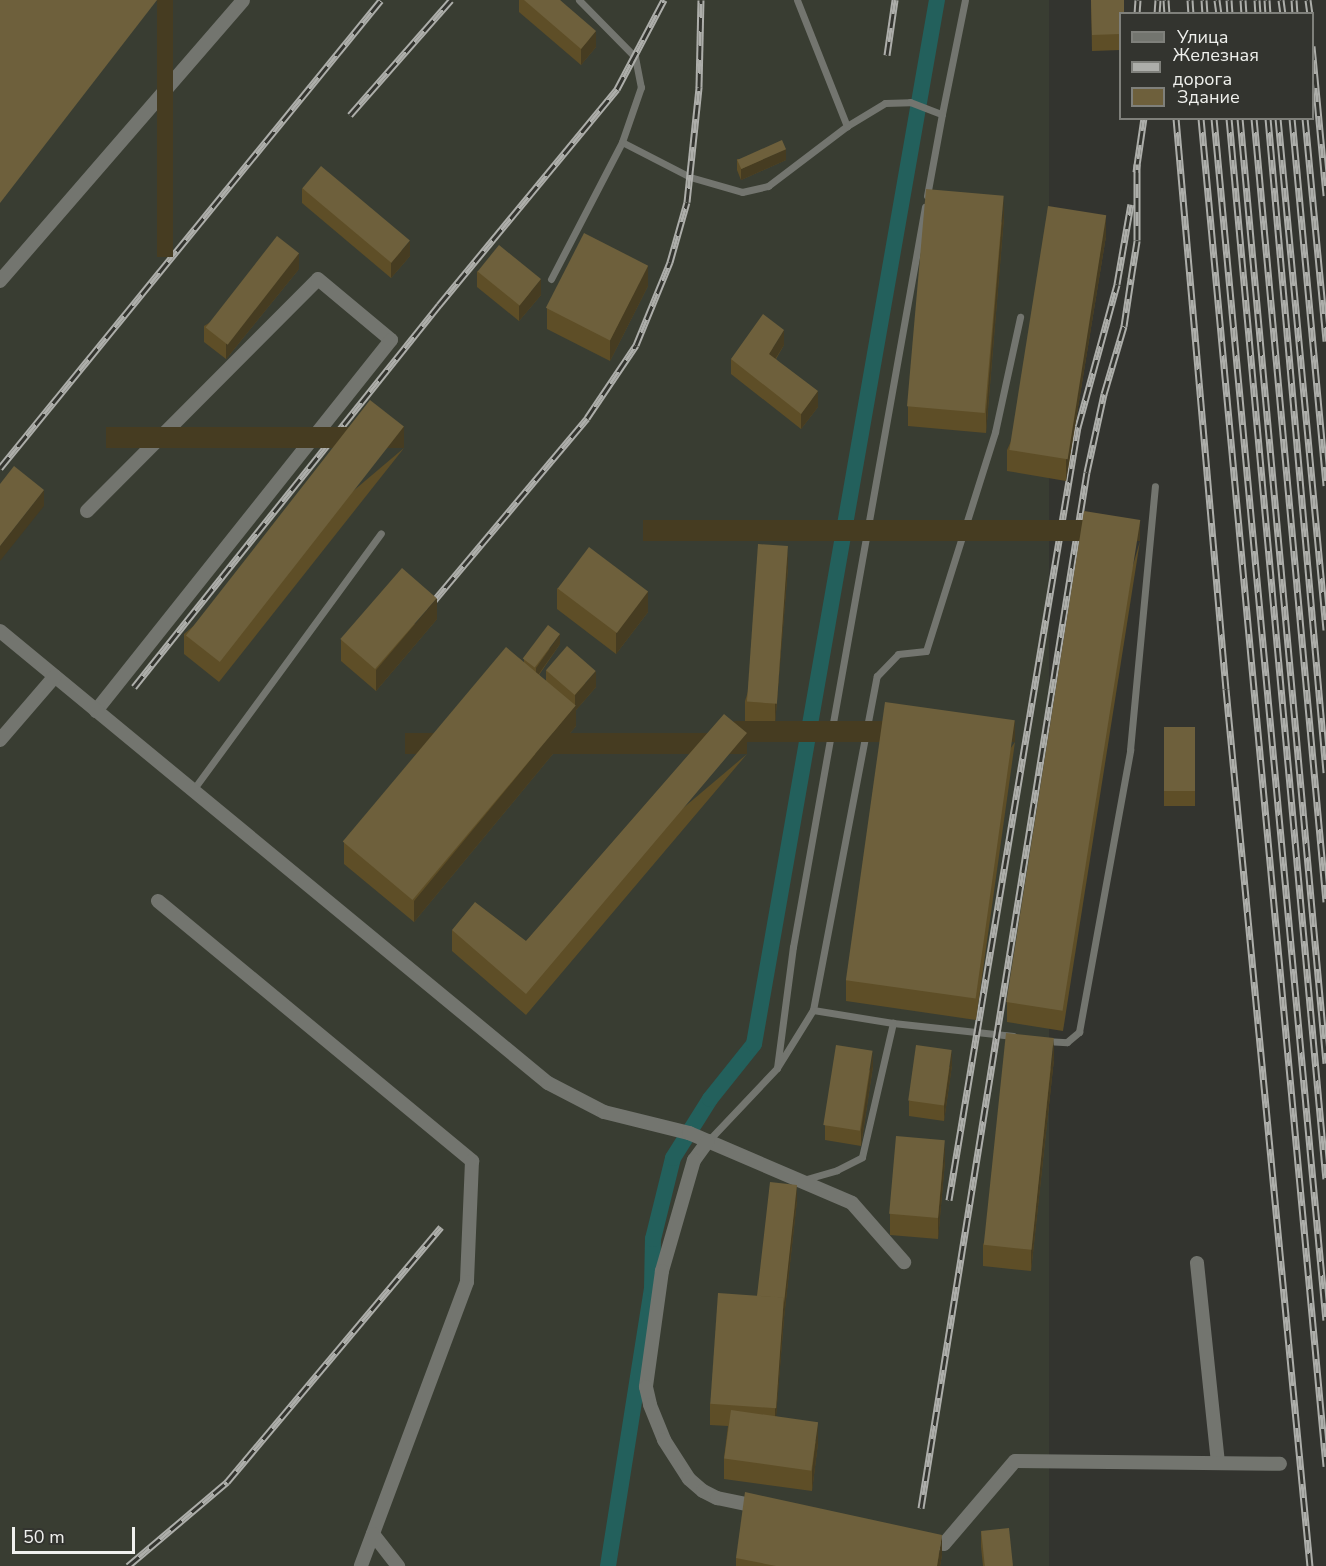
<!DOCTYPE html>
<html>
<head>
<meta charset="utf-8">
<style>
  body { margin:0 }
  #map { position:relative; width:1326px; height:1566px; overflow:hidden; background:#33342f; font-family:"Nunito Sans",sans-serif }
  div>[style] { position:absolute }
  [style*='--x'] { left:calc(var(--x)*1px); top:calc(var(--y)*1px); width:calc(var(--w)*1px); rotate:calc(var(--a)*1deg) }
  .built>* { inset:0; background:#393d32; transform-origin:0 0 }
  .canal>* { height:16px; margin:-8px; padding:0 8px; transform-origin:8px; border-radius:8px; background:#23605c }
  .service>* { height:7px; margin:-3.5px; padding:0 3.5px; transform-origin:3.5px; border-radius:3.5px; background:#73756f }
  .minor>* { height:14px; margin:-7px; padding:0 7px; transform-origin:7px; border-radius:7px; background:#73756f }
  .rail>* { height:7px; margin-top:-3.5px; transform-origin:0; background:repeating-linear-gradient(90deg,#33342f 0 14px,#adaeaa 0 28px); box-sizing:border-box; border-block:2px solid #adaeaa }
  .wall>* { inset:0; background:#5e4e27; transform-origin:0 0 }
  .shaded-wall>* { inset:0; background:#463c21; transform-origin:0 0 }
  .building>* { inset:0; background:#6e603c; transform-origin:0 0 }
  span { translate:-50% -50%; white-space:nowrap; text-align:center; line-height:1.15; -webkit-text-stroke:4.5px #33342f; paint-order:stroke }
  .legend { position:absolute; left:1119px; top:12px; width:195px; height:108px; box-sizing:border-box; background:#33342f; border:2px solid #7f807b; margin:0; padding:8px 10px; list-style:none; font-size:18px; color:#f0f1ee }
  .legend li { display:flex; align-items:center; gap:12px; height:30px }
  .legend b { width:30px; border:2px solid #7f807b }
  .scale { position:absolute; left:12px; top:1527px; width:123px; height:27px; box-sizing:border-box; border:3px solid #f0f1ee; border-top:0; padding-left:8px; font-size:18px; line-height:21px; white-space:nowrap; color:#f0f1ee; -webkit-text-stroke:4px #33342f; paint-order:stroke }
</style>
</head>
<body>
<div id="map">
  <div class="built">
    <i style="left:0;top:0;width:1049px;height:1566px"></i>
  </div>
  <div class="canal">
    <i style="--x:608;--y:1566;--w:280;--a:-81"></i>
    <i style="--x:652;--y:1289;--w:50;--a:-88.9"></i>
    <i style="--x:653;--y:1239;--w:83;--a:-76.1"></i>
    <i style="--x:673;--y:1158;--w:70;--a:-57.9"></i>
    <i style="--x:710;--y:1099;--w:70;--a:-51.3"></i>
    <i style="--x:754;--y:1044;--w:1060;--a:-80.06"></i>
  </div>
  <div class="service">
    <i style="--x:579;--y:0;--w:80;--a:45.5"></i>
    <i style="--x:635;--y:57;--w:31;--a:79"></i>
    <i style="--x:641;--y:87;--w:58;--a:109.1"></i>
    <i style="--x:797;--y:0;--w:136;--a:68.4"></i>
    <i style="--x:942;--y:114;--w:116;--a:-78.6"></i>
    <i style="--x:551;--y:279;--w:154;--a:-62.6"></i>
    <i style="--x:622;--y:142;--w:76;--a:27.2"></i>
    <i style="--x:690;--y:177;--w:54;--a:16.1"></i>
    <i style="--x:742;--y:192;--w:27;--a:-13"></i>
    <i style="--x:768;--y:186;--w:99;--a:-37.2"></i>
    <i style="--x:847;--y:126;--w:44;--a:-31.2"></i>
    <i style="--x:885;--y:103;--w:25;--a:-2"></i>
    <i style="--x:910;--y:102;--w:34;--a:21"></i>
    <i style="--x:942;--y:114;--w:83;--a:100.4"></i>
    <i style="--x:193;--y:790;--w:318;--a:-53.8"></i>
    <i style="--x:893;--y:1023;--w:121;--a:6.2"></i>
    <i style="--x:1045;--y:1041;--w:22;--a:3"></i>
    <i style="--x:1067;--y:1042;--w:16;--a:-40"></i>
    <i style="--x:1079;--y:1032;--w:287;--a:-79.7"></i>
    <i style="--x:1130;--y:750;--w:265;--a:-84.6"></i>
    <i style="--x:777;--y:1068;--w:122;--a:-82.5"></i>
    <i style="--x:793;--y:947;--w:752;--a:-79.89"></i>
    <i style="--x:708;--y:1141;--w:100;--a:-46.6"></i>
    <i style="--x:777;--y:1068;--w:68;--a:-58.2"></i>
    <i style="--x:813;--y:1010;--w:340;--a:-79.2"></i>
    <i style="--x:877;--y:676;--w:30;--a:-46"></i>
    <i style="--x:898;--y:654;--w:28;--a:-6"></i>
    <i style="--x:926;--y:651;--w:230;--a:-72.5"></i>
    <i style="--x:995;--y:432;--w:118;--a:-77.7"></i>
    <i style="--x:803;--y:1180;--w:35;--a:-16"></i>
    <i style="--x:837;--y:1170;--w:28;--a:-27"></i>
    <i style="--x:862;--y:1157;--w:138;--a:-77"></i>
    <i style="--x:893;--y:1023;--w:81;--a:-170.8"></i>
  </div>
  <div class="minor">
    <i style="--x:0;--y:281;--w:371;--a:-49.1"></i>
    <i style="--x:87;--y:511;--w:327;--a:-45.1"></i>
    <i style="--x:318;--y:279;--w:95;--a:39.9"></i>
    <i style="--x:391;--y:340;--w:474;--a:128.5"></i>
    <i style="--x:0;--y:631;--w:710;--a:39.52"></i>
    <i style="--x:548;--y:1083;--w:63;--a:27.4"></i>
    <i style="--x:604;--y:1112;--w:88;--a:13.9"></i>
    <i style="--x:689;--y:1133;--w:177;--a:23.2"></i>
    <i style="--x:852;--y:1203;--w:79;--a:48.6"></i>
    <i style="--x:0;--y:740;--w:84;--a:-49.3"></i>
    <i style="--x:158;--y:901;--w:408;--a:39.6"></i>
    <i style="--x:472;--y:1161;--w:121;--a:92.4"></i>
    <i style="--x:467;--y:1282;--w:303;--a:110.5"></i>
    <i style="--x:708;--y:1141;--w:24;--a:126"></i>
    <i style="--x:694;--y:1160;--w:116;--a:106.1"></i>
    <i style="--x:662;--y:1271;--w:117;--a:97.9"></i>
    <i style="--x:646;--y:1387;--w:18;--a:77"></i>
    <i style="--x:650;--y:1405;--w:38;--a:68"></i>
    <i style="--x:664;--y:1440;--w:46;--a:57.3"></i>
    <i style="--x:689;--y:1479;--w:18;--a:41"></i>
    <i style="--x:703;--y:1491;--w:16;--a:27"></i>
    <i style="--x:717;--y:1498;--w:45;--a:11.6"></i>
    <i style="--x:1197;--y:1263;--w:201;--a:84"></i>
    <i style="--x:373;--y:1534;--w:41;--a:52"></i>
    <i style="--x:924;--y:1540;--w:20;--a:11"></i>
    <i style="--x:944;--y:1544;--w:109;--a:-49.5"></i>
    <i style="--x:1015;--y:1461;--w:265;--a:0.6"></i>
  </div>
  <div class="rail">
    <i style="--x:1166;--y:0;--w:14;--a:86"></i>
    <i style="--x:1190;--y:0;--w:14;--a:86"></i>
    <i style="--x:1204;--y:0;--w:14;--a:86"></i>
    <i style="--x:1217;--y:0;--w:14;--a:82"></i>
    <i style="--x:1229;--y:0;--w:14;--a:86"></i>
    <i style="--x:1243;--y:0;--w:14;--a:86"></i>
    <i style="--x:1257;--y:0;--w:14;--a:86"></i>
    <i style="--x:1267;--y:0;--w:14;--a:86"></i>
    <i style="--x:1281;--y:0;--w:14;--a:82"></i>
    <i style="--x:1294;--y:0;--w:14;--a:86"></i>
    <i style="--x:1308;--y:0;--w:14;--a:82"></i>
    <i style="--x:1137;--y:14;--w:14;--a:-86"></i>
    <i style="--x:1157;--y:14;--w:14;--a:-86"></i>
    <i style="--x:1312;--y:46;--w:150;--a:84.6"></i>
    <i style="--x:887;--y:55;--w:56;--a:-81.7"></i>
    <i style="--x:350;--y:115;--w:153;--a:-48.7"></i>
    <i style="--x:1176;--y:118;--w:573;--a:85"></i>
    <i style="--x:1226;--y:689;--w:881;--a:84.53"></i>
    <i style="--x:1201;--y:118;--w:1354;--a:84.7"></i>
    <i style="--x:1214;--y:118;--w:1207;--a:84.68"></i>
    <i style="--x:1229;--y:118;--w:1065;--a:84.78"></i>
    <i style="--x:1240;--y:118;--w:949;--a:84.8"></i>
    <i style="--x:1254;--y:118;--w:787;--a:84.75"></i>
    <i style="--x:1268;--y:118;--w:657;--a:84.93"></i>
    <i style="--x:1278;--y:118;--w:514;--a:84.64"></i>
    <i style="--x:1292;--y:118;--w:369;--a:84.7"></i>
    <i style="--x:1305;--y:118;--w:224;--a:84.6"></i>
    <i style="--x:1136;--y:172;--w:55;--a:-81.6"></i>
    <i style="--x:0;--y:468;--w:603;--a:-50.85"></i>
    <i style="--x:427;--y:609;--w:249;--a:-50"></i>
    <i style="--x:587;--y:418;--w:88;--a:-56.1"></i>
    <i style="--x:636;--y:345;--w:90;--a:-67.7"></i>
    <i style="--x:670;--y:262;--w:62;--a:-74.2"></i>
    <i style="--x:687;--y:202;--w:116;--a:-84"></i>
    <i style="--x:699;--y:87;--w:87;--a:-88.7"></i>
    <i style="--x:134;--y:687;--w:489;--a:-51.4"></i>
    <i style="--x:439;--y:305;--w:280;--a:-50.5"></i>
    <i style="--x:617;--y:89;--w:101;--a:-62.2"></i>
    <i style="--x:949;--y:1200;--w:784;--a:-80.53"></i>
    <i style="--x:1078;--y:427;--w:148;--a:-74.7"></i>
    <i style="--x:1117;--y:284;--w:81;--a:-80.1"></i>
    <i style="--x:921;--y:1508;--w:1049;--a:-80.9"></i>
    <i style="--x:1087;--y:472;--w:80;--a:-77.7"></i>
    <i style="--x:1104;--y:394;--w:71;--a:-73.6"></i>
    <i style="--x:1124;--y:326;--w:48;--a:-81.5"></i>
    <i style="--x:1131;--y:279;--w:39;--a:-81"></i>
    <i style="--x:1137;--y:240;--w:76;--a:-90"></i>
    <i style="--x:128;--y:1566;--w:130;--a:-40.3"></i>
    <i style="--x:227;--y:1482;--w:333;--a:-50"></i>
  </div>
  <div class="wall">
    <i style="clip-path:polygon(519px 0,560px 0,596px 47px,581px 65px,519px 12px)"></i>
    <i style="clip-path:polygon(1091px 0,1120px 14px,1120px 50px,1092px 51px)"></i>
    <i style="clip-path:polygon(737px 159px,786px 160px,741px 180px,737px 170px)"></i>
    <i style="clip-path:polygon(302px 188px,410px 256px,391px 278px,302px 203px)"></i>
    <i style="clip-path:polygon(1004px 217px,986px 433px,908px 426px,908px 406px)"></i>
    <i style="clip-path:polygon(1106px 236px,1066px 481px,1007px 471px,1007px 450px)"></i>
    <i style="clip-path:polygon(299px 269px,226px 359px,204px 342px,204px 326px)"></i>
    <i style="clip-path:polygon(477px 271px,541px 295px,519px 321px,477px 287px)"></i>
    <i style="clip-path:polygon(648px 286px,610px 361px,547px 329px,547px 308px)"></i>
    <i style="clip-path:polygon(784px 345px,776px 359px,818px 407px,801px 429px,731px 374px,731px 359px)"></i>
    <i style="clip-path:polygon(404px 448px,219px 682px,184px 654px,184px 634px)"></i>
    <i style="clip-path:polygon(1140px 541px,1063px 1031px,1007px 1022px,1007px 1002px)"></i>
    <i style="clip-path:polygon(788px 567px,775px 724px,745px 721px,745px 701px)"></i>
    <i style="clip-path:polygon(557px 588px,648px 612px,616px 654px,557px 609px)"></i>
    <i style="clip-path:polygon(437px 619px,376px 691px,341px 661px,341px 640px)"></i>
    <i style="clip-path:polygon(560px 644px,539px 675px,546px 681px,546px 670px,596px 687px,576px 710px,576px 726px,414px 922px,344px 864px,344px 843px,524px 662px,524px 659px)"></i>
    <i style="left:1195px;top:727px;width:79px;height:31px;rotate:90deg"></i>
    <i style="clip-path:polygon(1015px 742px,976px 1020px,846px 1001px,846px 980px)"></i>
    <i style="clip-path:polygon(747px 754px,526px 1015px,452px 951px,452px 930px,526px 941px)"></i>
    <i style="clip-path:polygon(1054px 1059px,1031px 1271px,983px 1266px,983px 1245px)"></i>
    <i style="clip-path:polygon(952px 1065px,944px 1121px,909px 1116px,909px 1101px)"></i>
    <i style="clip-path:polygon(873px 1066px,861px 1146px,825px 1140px,825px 1125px)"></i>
    <i style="clip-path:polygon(945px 1161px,938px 1239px,890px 1235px,890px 1214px)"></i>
    <i style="clip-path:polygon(797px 1200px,784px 1318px,776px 1416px,818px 1443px,812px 1491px,724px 1479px,724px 1458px,728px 1426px,710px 1425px,710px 1404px,757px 1296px)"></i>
    <i style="clip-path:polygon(981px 1531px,1013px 1566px,983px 1566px,981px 1547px)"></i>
    <i style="clip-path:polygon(942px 1555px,940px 1566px,736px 1566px,736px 1558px)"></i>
  </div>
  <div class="shaded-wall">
    <i style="left:157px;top:0;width:16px;height:257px"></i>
    <i style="clip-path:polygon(596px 31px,596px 47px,581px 65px,581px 49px)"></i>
    <i style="clip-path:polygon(786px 149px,786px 160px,741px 180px,741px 169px)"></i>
    <i style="clip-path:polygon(1004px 196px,1004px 217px,986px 433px,986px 413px)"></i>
    <i style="clip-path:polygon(1106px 215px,1106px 236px,1066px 481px,1066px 460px)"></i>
    <i style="clip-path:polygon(410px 241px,410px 256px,391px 278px,391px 263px)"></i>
    <i style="clip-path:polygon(299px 253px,299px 269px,226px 359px,226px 344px)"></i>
    <i style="clip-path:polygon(648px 265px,648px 286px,610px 361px,610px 340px)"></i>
    <i style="clip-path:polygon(541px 279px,541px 295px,519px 321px,519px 306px)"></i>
    <i style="clip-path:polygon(784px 330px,784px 345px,769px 369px,769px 354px)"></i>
    <i style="clip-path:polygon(818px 391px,818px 407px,801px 429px,801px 414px)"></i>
    <i style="left:404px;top:427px;width:21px;height:298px;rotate:90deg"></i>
    <i style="clip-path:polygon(44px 490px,44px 506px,0 561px,0 546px)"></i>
    <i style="left:1140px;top:520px;width:21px;height:497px;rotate:90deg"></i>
    <i style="clip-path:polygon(788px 546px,788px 567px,775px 724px,775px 703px)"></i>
    <i style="clip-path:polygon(648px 591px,648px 612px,616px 654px,616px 633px)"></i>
    <i style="clip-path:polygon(437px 598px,437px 619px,376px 691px,376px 670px)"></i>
    <i style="clip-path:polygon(560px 634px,560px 644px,536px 678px,536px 668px)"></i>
    <i style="clip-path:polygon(596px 671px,596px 687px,576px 710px,576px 726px,414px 922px,414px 901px,575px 706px,575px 695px)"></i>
    <i style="left:1015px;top:721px;width:21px;height:281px;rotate:90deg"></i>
    <i style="left:747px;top:733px;width:21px;height:342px;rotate:90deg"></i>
    <i style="clip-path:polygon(1054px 1038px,1054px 1059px,1031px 1271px,1031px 1251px)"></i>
    <i style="clip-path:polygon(952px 1050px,952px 1065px,944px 1121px,944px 1106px)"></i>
    <i style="clip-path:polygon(873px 1051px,873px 1066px,861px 1146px,861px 1130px)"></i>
    <i style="clip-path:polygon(945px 1140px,945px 1161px,938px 1239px,938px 1219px)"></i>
    <i style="clip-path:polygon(797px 1185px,797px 1200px,784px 1318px,775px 1430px,775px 1409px,784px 1298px)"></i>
    <i style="clip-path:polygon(818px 1422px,818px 1443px,812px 1491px,812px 1471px)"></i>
    <i style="clip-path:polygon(942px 1535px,942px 1555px,940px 1566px,937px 1566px)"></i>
  </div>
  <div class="building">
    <i style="clip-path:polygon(0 0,157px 0,0 203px)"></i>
    <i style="clip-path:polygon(524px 0,560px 0,596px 31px,581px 49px)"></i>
    <i style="clip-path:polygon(1091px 0,1124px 0,1124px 14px,1120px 14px,1120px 34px,1092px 35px)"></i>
    <i style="left:782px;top:140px;width:10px;height:49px;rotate:66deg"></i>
    <i style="left:321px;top:166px;width:116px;height:29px;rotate:40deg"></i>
    <i style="left:926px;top:189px;width:78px;height:218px;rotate:5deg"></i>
    <i style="left:1048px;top:206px;width:59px;height:247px;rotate:9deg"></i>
    <i style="left:584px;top:233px;width:72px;height:84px;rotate:27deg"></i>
    <i style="left:277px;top:236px;width:28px;height:116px;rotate:38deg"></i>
    <i style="left:499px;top:245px;width:54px;height:34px;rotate:39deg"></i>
    <i style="clip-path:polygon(763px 314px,784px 330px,769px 354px,818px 391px,801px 414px,731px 359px)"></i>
    <i style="left:370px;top:400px;width:43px;height:299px;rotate:38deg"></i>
    <i style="clip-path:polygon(14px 466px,44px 490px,0 546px,0 484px)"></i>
    <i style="left:1084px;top:511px;width:57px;height:497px;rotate:9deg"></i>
    <i style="left:758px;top:544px;width:30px;height:158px;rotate:4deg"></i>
    <i style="left:589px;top:547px;width:74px;height:52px;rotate:37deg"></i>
    <i style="left:402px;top:568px;width:46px;height:94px;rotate:41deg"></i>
    <i style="left:548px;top:625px;width:15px;height:42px;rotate:37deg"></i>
    <i style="left:567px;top:646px;width:38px;height:32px;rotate:41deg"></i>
    <i style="left:506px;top:647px;width:91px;height:254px;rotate:40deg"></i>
    <i style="left:885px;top:702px;width:131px;height:281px;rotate:8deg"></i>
    <i style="clip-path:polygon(724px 714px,747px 733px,526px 994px,452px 930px,475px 902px,526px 941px)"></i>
    <i style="left:1195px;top:727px;width:64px;height:31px;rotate:90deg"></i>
    <i style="left:1006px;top:1033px;width:48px;height:213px;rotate:6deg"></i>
    <i style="left:836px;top:1045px;width:37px;height:81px;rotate:9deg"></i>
    <i style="left:916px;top:1045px;width:36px;height:56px;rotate:8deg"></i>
    <i style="left:896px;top:1136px;width:49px;height:78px;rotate:5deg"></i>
    <i style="clip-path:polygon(770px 1182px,797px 1185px,784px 1303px,784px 1298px,757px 1296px)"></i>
    <i style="left:718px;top:1293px;width:66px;height:111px;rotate:4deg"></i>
    <i style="left:731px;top:1410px;width:88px;height:49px;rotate:8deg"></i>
    <i style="clip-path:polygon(745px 1492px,942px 1535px,937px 1566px,776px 1566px,736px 1558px)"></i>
    <i style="left:1009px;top:1528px;width:38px;height:28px;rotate:84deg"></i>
  </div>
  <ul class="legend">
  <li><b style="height:8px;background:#73756f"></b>Улица</li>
  <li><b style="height:8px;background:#adaeaa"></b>Железная дорога</li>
  <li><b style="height:16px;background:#6e603c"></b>Здание</li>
  </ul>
  <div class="scale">50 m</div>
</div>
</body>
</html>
